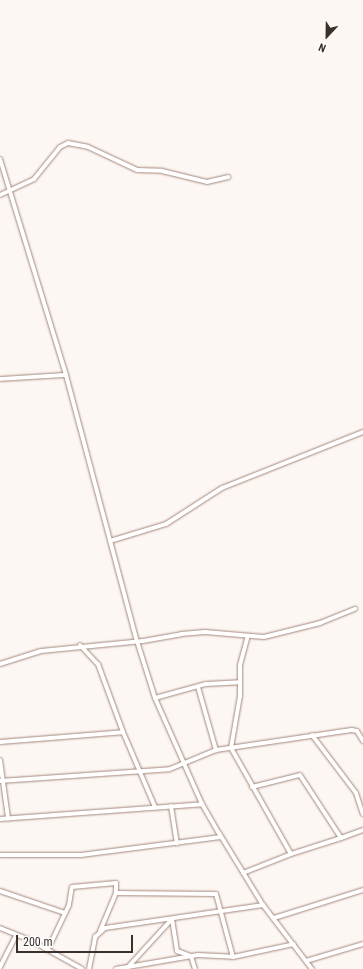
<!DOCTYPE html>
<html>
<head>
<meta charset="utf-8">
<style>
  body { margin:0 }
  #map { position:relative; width:363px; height:969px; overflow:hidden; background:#fdf7f4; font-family:"Roboto Condensed",sans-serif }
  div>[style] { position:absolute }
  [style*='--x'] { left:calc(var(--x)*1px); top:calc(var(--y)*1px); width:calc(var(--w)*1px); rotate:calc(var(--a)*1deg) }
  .roads { filter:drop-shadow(0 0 1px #a3877a) drop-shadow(0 0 1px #a3877a) }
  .street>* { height:4px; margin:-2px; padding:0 2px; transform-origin:2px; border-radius:2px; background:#fff }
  span { translate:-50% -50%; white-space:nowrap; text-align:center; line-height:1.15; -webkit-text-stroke:3px #fff; paint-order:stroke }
  .north { position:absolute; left:307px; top:16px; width:40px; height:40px; -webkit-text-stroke:3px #fff; paint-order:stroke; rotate:202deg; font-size:11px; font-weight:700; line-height:16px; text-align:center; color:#3b2f29 }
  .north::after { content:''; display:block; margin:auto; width:14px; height:18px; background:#3b2f29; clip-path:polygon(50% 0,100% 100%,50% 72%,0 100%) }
  .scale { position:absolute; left:16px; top:935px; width:117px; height:18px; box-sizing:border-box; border:2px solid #3b2f29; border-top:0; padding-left:5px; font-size:12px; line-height:14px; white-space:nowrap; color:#3b2f29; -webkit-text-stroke:3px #fff; paint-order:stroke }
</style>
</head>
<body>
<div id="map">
  <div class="roads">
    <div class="street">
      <i style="--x:0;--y:159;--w:226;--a:73"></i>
      <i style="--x:66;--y:375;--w:275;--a:75.1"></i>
      <i style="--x:137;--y:641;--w:60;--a:72.5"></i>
      <i style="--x:155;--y:698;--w:116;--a:66.1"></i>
      <i style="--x:202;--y:804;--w:34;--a:60"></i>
      <i style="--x:219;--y:833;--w:84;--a:58.6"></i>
      <i style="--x:263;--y:905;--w:81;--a:52.6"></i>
      <i style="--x:0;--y:195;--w:38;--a:-25"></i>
      <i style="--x:34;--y:179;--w:41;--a:-50.9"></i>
      <i style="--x:60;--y:147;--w:9;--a:-27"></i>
      <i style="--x:68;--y:143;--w:20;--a:11"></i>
      <i style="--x:88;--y:147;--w:54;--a:25.1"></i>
      <i style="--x:137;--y:170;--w:25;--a:2"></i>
      <i style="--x:162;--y:171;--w:46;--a:13.7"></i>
      <i style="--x:207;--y:182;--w:22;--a:-13"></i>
      <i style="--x:0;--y:379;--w:66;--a:-3.5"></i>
      <i style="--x:110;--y:541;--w:59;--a:-16.9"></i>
      <i style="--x:166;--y:524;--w:67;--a:-32.7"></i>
      <i style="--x:222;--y:488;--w:152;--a:-21.7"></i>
      <i style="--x:80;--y:645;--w:26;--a:47"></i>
      <i style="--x:98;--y:664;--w:72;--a:69.8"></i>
      <i style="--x:0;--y:664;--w:43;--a:-17.6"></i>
      <i style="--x:41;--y:651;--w:102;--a:-5.6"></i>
      <i style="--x:143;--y:641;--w:39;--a:-10"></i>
      <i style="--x:181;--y:634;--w:24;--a:-5"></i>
      <i style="--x:205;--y:632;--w:59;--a:4.8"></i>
      <i style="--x:264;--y:637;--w:58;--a:-14"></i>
      <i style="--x:320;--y:623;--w:38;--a:-22"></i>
      <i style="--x:198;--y:687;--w:66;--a:74.1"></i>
      <i style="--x:155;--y:698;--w:53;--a:-15.4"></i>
      <i style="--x:206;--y:684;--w:34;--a:-3"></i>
      <i style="--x:312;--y:735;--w:73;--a:52.8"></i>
      <i style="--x:356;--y:793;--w:22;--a:72"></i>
      <i style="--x:0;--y:742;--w:123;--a:-4.6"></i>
      <i style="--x:123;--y:732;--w:82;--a:66.9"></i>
      <i style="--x:0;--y:760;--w:59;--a:82.1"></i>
      <i style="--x:0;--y:781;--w:170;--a:-4"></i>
      <i style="--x:170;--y:769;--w:50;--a:-22.4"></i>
      <i style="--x:216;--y:750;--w:137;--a:-8.4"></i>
      <i style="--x:352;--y:730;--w:5;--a:11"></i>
      <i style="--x:357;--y:731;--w:12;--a:59"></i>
      <i style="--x:252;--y:787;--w:49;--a:-14"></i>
      <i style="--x:300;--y:775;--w:75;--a:56.9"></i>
      <i style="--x:341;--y:838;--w:52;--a:162.3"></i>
      <i style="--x:171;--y:806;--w:38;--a:81"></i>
      <i style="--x:0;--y:819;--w:203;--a:-4.2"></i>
      <i style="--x:341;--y:838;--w:23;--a:-20"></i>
      <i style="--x:0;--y:855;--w:81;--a:0"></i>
      <i style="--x:81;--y:855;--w:141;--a:-7.3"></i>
      <i style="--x:243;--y:873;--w:52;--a:-21.6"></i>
      <i style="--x:291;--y:854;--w:122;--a:-119.5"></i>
      <i style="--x:231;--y:748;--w:53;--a:-80.2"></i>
      <i style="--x:240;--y:696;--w:31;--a:-90"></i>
      <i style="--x:240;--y:665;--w:30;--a:-75"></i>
      <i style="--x:0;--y:891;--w:69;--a:18.7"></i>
      <i style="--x:274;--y:918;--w:93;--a:-17.5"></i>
      <i style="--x:0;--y:928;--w:35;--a:22"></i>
      <i style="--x:32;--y:941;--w:57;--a:29.2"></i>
      <i style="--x:100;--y:931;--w:41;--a:-67.2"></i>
      <i style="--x:116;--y:893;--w:100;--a:0.6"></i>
      <i style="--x:216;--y:894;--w:65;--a:74.9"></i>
      <i style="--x:48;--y:949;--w:49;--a:-64.5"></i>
      <i style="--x:69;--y:905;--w:18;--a:-81"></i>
      <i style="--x:72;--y:887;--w:44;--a:-5.2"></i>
      <i style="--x:116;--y:883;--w:10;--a:90"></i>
      <i style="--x:306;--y:961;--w:59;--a:-16.6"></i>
      <i style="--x:0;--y:967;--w:36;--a:-63"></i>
      <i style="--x:128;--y:967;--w:65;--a:-47.5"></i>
      <i style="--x:172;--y:919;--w:32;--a:81"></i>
      <i style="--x:177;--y:951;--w:15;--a:20"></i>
      <i style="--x:191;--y:956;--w:14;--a:73"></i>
      <i style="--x:89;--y:969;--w:33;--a:-79"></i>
      <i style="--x:95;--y:937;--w:13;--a:-42"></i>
      <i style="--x:105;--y:928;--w:160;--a:-8.3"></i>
      <i style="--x:116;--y:969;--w:83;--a:-9.7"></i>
      <i style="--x:198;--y:955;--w:35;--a:3"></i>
      <i style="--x:233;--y:957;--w:62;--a:-12"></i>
    </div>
  </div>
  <div class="north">N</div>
  <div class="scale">200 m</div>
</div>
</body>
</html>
